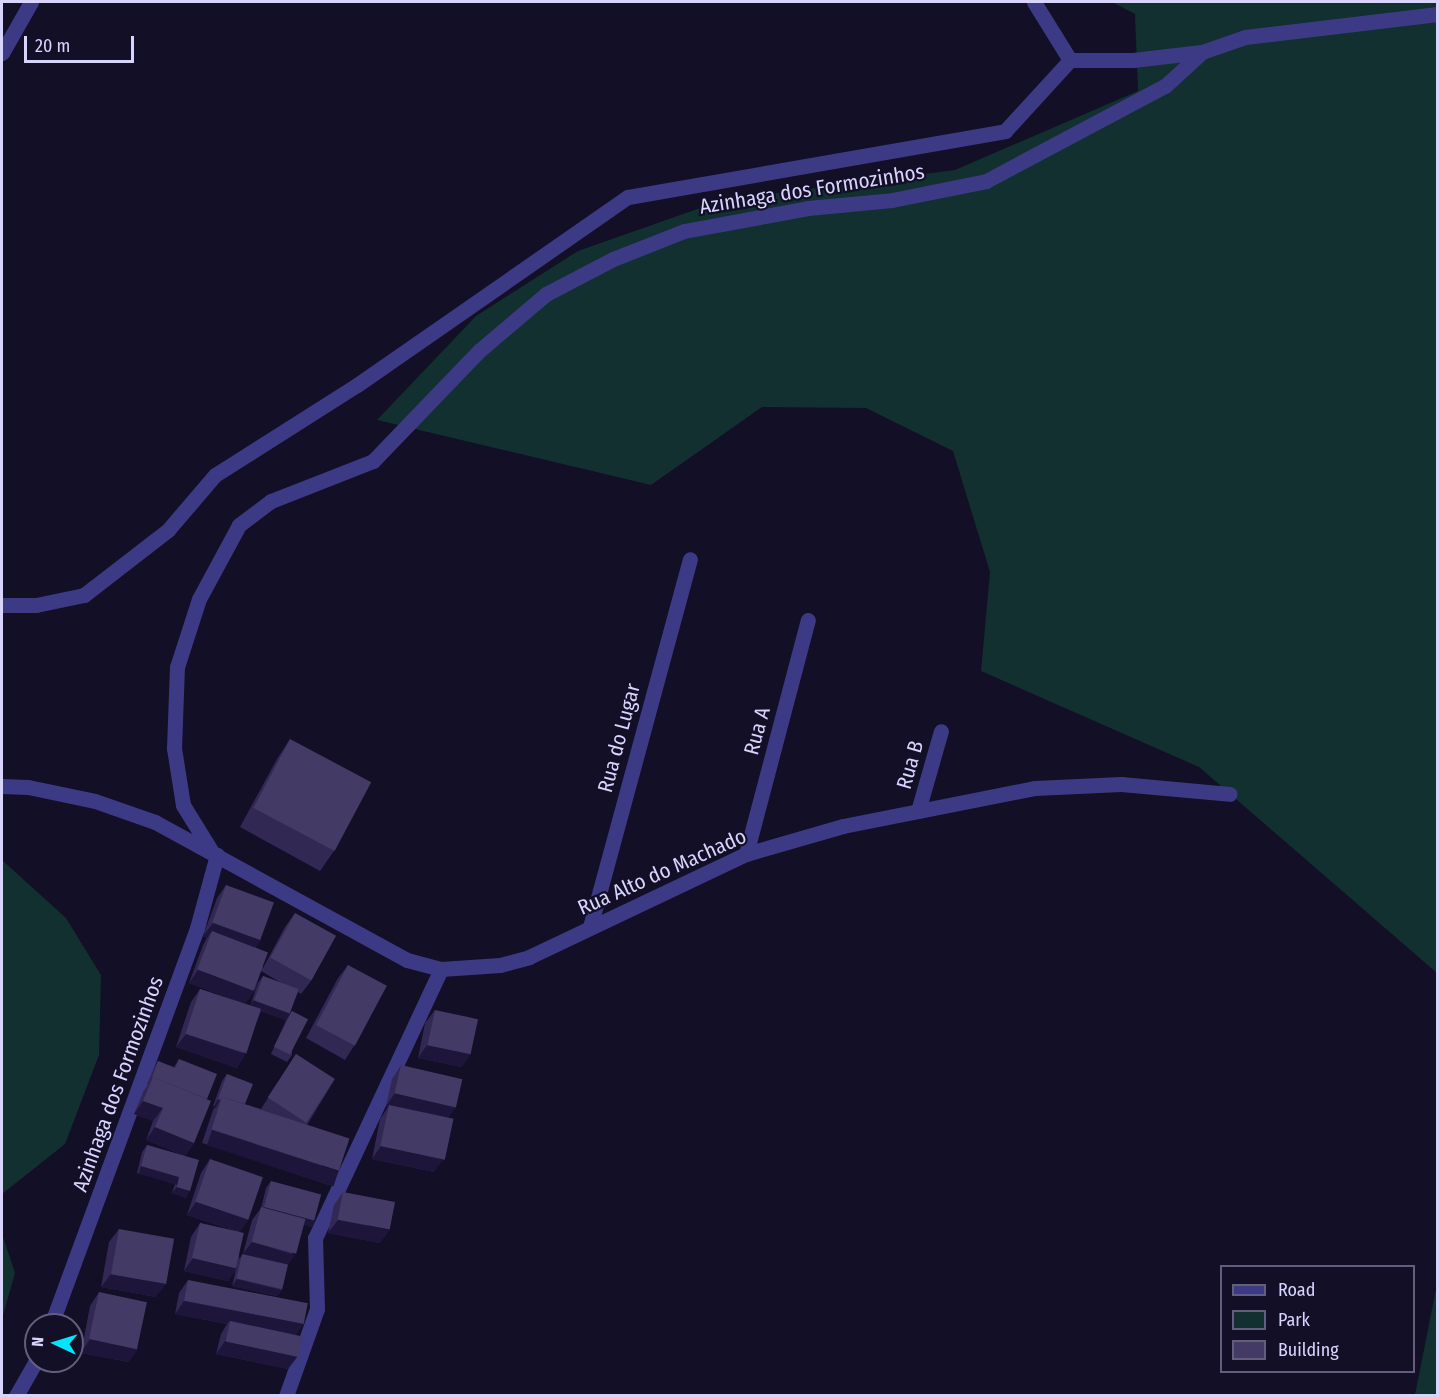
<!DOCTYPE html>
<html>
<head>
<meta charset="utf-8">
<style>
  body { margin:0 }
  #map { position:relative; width:1439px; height:1397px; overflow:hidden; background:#130f26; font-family:"Fira Sans Condensed",sans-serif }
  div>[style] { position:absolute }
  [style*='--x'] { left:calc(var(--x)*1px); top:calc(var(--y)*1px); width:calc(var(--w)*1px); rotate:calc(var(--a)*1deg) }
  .green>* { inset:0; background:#12302f }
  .minor>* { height:15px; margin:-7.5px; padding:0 7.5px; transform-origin:7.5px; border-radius:7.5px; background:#3d3a85 }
  .wall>* { inset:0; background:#312854 }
  .shaded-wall>* { inset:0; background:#1d163a; transform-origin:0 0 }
  .building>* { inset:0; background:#433a66; transform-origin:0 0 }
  span { translate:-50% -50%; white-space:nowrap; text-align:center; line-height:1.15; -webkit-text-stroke:4.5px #130f26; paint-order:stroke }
  .street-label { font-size:21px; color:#d9d4ff }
  .frame { position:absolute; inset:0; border:3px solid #d9d4ff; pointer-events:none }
  .legend { position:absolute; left:1220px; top:1265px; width:195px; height:108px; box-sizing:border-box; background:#130f26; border:2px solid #625e7d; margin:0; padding:8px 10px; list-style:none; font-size:18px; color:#d9d4ff }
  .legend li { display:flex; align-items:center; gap:12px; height:30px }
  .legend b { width:30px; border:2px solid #625e7d }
  .north { position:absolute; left:24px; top:1313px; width:60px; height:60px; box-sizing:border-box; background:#130f26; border:2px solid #625e7d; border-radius:50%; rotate:274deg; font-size:16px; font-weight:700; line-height:24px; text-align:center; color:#d9d4ff }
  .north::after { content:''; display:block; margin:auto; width:21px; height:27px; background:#00e5ff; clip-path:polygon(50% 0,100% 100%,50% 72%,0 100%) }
  .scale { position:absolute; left:24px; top:36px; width:110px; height:27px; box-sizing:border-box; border:3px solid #d9d4ff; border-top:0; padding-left:8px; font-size:18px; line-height:21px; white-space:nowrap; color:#d9d4ff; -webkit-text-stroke:4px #130f26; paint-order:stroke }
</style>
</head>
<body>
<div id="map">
  <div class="green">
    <i style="clip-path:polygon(1112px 2px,1437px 2px,1437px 973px,1199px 767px,981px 671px,990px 572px,953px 451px,866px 408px,762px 407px,651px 485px,377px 420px,476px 316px,578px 251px,723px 200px,955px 170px,1138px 91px,1135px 14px)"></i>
    <i style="clip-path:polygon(2px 860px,66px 918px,101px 975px,99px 1055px,65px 1144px,2px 1194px)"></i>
    <i style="clip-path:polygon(2px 1234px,15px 1273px,2px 1319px)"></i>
    <i style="clip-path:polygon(1437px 1284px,1437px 1395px,1415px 1395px)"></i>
  </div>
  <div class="minor">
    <i style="--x:1034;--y:2;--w:68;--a:58.2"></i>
    <i style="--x:2;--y:53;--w:59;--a:-60.4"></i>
    <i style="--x:2;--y:605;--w:34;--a:0"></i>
    <i style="--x:36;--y:605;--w:49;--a:-11.8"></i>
    <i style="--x:84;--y:595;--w:106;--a:-37.7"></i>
    <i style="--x:168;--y:530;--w:72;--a:-49.5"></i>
    <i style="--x:215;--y:475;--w:168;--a:-32.4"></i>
    <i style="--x:357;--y:385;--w:330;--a:-34.8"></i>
    <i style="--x:628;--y:197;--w:383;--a:-9.9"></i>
    <i style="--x:1005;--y:131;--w:96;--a:-47.5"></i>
    <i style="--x:1070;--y:60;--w:63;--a:0"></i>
    <i style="--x:1133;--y:60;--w:69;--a:-6.6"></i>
    <i style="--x:2;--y:786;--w:26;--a:2"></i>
    <i style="--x:28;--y:787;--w:68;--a:11.8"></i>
    <i style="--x:95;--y:801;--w:64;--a:19.3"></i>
    <i style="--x:155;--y:822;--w:287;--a:28.7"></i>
    <i style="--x:407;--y:960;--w:35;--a:15"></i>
    <i style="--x:441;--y:969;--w:59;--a:-3.9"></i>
    <i style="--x:500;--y:965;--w:30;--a:-15"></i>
    <i style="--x:529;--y:957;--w:240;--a:-25.4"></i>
    <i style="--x:746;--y:854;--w:101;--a:-16.1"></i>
    <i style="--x:843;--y:826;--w:196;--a:-11.2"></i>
    <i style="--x:1035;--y:788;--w:86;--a:-2.7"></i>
    <i style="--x:1121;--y:784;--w:109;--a:5.2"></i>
    <i style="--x:918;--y:811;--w:83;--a:-74"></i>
    <i style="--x:212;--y:852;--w:55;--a:-121.7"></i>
    <i style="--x:183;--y:805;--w:58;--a:-99"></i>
    <i style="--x:174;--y:748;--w:81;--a:-87.9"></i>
    <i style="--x:177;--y:667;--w:71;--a:-72.1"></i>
    <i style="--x:199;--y:599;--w:84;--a:-61.6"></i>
    <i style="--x:239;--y:525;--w:40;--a:-37"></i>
    <i style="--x:271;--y:501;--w:110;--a:-21.4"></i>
    <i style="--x:373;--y:461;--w:154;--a:-46.1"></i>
    <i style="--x:480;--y:350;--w:87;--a:-40.3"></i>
    <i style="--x:546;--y:294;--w:76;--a:-27.6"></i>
    <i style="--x:613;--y:259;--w:76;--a:-21.5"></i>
    <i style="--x:684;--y:231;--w:126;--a:-10.5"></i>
    <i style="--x:808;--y:208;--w:84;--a:-5.4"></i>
    <i style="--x:892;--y:200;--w:96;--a:-11.4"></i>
    <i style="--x:986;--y:181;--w:203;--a:-28"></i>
    <i style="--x:1165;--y:86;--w:50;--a:-42.6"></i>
    <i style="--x:1202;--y:52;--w:46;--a:-19.2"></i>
    <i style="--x:1245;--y:37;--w:194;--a:-6.8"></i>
    <i style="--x:746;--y:854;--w:242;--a:-75.2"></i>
    <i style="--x:590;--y:927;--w:381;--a:-74.8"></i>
    <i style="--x:51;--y:1325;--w:423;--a:-69.8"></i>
    <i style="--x:197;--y:928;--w:76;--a:-74.7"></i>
    <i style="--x:16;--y:1396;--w:40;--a:-60.3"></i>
    <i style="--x:286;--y:1396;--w:92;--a:-70.4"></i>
    <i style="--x:317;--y:1309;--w:71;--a:-91.6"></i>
    <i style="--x:315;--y:1238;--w:297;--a:-64.9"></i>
  </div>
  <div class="wall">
    <i style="clip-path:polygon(290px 739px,334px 851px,320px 871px,240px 827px,277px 759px)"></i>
    <i style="clip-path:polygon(226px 885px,256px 947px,263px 968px,285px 927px,295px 913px,311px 981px,301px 994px,298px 992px,286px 1020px,261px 1011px,237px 1068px,176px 1047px,191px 1002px,200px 989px,250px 1006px,258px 983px,263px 976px,283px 984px,261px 971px,255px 990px,245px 1004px,189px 983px,203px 945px,207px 938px,203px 936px,217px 898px)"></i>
    <i style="clip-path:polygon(348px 965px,354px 1046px,345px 1060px,306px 1038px,338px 978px)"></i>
    <i style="clip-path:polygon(435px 1010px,462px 1067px,418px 1058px,425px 1023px)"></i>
    <i style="clip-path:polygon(292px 1011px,292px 1055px,287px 1062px,271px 1054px,287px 1018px)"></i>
    <i style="clip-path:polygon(296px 1054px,335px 1079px,307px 1125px,329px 1185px,202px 1143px,213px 1110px,215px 1107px,213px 1106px,222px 1081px,227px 1074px,245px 1104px,261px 1109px)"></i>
    <i style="clip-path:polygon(179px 1059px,207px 1099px,194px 1143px,185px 1156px,186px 1198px,172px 1193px,175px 1184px,137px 1173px,142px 1152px,147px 1145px,185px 1156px,146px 1140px,153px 1121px,134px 1114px,144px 1090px,148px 1085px,147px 1084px,154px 1068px,158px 1061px,174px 1067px)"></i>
    <i style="clip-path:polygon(401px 1065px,448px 1118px,434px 1172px,372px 1159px,380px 1119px,388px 1107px,386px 1106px,392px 1079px)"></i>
    <i style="clip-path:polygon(210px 1159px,240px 1232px,239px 1259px,243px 1254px,252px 1220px,261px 1208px,266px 1188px,271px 1181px,311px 1226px,303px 1224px,288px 1265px,282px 1290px,277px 1296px,232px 1286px,236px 1269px,228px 1281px,184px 1271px,191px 1237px,200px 1223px,236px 1231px,187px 1215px,201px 1173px)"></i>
    <i style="clip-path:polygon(343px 1192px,380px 1243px,328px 1233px,334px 1205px)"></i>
    <i style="clip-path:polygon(119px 1229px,156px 1297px,101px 1287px,109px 1242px)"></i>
    <i style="clip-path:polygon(188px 1280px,296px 1334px,288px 1369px,216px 1354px,221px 1334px,227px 1324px,175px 1314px,179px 1293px)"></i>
    <i style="clip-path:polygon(99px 1292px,129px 1362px,81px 1353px,90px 1306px)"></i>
  </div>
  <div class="shaded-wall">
    <i style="clip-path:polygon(213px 923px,261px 940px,251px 954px,212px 931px,207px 938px,203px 936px)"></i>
    <i style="clip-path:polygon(198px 970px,255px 990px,245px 1004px,189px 983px)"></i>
    <i style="clip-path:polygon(254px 1000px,290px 1013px,286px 1020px,249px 1006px)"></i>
    <i style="clip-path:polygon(186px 1034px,246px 1054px,237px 1068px,176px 1047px)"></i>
    <i style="clip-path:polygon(427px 1045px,471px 1054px,462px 1067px,418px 1058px)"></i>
    <i style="clip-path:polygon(395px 1093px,456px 1107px,447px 1120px,386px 1106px)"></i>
    <i style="left:218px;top:1099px;width:2px;height:9px;rotate:27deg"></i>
    <i style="clip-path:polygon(143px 1101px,163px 1108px,153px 1121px,134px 1114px)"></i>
    <i style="clip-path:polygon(155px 1127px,194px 1143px,185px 1156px,146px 1140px)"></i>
    <i style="left:212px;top:1130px;width:133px;height:16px;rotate:18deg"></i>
    <i style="clip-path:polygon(381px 1146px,444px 1159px,434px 1172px,372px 1159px)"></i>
    <i style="left:141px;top:1166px;width:40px;height:8px;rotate:16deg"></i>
    <i style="clip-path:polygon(177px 1187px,190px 1191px,186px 1198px,172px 1193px)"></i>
    <i style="clip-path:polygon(196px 1202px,249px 1219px,240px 1232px,187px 1215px)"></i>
    <i style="left:264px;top:1207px;width:52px;height:9px;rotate:13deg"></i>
    <i style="clip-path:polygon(338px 1220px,390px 1230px,380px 1243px,328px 1233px)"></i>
    <i style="clip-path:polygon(252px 1242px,295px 1255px,286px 1268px,242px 1255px)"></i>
    <i style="clip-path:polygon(193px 1258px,237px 1267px,228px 1281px,184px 1271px)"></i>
    <i style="clip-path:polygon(111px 1274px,166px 1284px,156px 1297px,101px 1287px)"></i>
    <i style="clip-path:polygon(237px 1279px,282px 1290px,277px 1296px,232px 1286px)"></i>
    <i style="clip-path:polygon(184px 1301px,304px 1324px,294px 1338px,230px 1321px,227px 1324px,175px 1314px)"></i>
    <i style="clip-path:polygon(90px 1339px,139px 1348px,129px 1362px,81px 1353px)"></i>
    <i style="clip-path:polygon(225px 1341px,298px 1356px,288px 1369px,216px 1354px)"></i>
  </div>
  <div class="building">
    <i style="left:290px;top:739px;width:92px;height:78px;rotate:28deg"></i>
    <i style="left:226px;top:885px;width:51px;height:40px;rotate:20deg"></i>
    <i style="left:295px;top:913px;width:47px;height:51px;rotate:29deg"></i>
    <i style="left:212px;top:931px;width:60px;height:41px;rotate:21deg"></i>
    <i style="left:348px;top:965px;width:44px;height:68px;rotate:28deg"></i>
    <i style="left:263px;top:976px;width:38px;height:26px;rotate:20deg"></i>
    <i style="left:200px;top:989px;width:64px;height:47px;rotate:18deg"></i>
    <i style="left:435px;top:1010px;width:44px;height:36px;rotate:12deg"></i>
    <i style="left:292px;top:1011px;width:18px;height:40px;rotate:27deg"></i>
    <i style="left:296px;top:1054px;width:46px;height:52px;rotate:33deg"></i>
    <i style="clip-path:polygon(179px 1059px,217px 1074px,207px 1099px,153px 1077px,153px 1078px,152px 1078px,158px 1061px,175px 1068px)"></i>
    <i style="left:401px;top:1065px;width:63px;height:29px;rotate:13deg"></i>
    <i style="clip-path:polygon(227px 1074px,253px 1084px,245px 1104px,222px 1097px,220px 1100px,218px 1099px)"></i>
    <i style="clip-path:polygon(153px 1077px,211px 1101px,194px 1143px,155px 1127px,163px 1108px,143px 1101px)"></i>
    <i style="left:222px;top:1097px;width:134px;height:34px;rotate:18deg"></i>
    <i style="left:389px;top:1105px;width:66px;height:42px;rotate:12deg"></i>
    <i style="clip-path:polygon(147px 1145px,199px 1160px,190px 1191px,177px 1187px,179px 1177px,141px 1166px)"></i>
    <i style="left:210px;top:1159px;width:56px;height:45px;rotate:19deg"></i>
    <i style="left:271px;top:1181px;width:52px;height:27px;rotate:15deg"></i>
    <i style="left:343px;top:1192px;width:53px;height:28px;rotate:11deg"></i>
    <i style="left:261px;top:1207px;width:46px;height:36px;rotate:15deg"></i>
    <i style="left:200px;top:1223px;width:45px;height:36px;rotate:13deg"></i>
    <i style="left:119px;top:1229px;width:56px;height:46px;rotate:10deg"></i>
    <i style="left:242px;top:1254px;width:47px;height:25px;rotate:13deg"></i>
    <i style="left:188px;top:1280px;width:122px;height:21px;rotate:11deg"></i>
    <i style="left:99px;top:1292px;width:49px;height:48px;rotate:12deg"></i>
    <i style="left:230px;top:1321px;width:74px;height:21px;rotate:12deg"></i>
  </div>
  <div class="street-label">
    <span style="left:812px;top:189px;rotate:-9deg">Azinhaga dos Formozinhos</span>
    <span style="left:757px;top:731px;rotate:-75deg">Rua A</span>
    <span style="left:619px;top:738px;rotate:-75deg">Rua do Lugar</span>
    <span style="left:910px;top:765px;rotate:-74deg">Rua B</span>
    <span style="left:662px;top:872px;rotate:-24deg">Rua Alto do Machado</span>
    <span style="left:118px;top:1084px;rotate:-70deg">Azinhaga dos Formozinhos</span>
  </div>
  <div class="frame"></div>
  <ul class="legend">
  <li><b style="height:8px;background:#3d3a85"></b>Road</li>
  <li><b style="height:16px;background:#12302f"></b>Park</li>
  <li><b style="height:16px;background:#433a66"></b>Building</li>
  </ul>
  <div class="north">N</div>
  <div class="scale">20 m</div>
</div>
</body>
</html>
